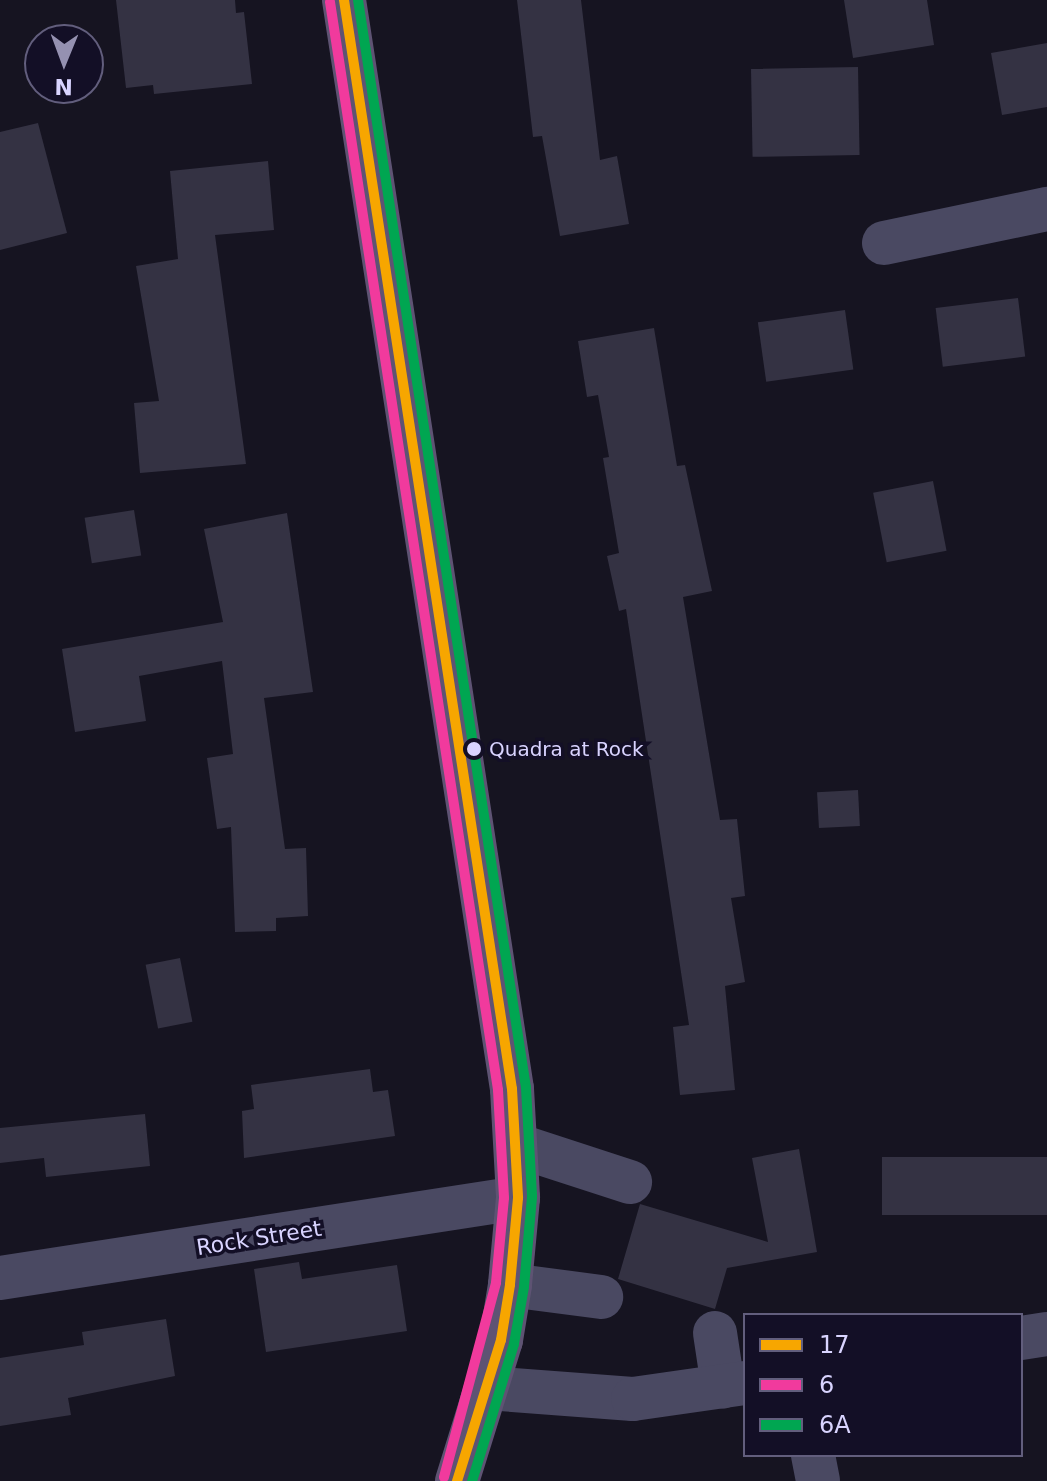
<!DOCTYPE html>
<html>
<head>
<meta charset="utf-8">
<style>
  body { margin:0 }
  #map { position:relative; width:1047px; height:1481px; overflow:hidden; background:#161421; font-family:"DejaVu Sans",sans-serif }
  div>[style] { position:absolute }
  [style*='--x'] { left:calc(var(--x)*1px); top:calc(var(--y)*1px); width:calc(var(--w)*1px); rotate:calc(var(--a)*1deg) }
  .building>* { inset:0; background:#343243; transform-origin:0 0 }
  .minor>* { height:44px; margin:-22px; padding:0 22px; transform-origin:22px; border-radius:22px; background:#4a4962 }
  .major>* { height:44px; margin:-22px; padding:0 22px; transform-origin:22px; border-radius:22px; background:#5e5373 }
  .bus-1>* { height:10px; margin:-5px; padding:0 5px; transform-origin:5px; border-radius:5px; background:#f7a600 }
  .bus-2>* { height:10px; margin:-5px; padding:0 5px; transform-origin:5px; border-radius:5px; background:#f13a9d }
  .bus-3>* { height:10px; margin:-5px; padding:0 5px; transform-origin:5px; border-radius:5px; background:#00a651 }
  .dots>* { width:22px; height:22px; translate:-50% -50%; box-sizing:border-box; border:4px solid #130f26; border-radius:50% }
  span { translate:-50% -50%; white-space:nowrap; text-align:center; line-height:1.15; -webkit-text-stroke:7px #130f26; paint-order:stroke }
  .bus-label { font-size:20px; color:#d9d4ff }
  .left { translate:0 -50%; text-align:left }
  .street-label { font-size:22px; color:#d9d4ff }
  .legend { position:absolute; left:743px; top:1313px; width:280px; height:144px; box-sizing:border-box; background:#130f26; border:2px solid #625e7d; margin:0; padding:10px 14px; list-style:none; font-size:24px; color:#d9d4ff }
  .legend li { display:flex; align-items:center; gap:16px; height:40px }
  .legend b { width:40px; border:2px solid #625e7d }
  .north { position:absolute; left:24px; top:24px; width:80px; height:80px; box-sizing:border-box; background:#130f26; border:2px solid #625e7d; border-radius:50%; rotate:181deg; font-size:22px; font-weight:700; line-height:32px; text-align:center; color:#d9d4ff }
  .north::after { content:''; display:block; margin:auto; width:28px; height:36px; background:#9591b1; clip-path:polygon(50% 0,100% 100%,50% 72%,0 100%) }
</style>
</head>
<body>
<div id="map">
  <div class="building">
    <i style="clip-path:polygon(116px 0,235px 0,236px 13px,244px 12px,252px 84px,154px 94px,153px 85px,126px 88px)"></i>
    <i style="clip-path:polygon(517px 0,581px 0,600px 160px,617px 156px,629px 224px,560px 236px,542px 136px,533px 137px)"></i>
    <i style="clip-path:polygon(844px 0,927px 0,934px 45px,853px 58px)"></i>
    <i style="clip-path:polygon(1047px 43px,1047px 107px,1002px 115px,991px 53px)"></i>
    <i style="left:858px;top:67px;width:88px;height:107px;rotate:89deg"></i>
    <i style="clip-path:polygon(38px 123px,67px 233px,0 250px,0 132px)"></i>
    <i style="clip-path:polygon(268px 161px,274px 230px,215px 235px,246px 464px,140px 473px,134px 403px,159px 401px,136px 266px,178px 259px,170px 171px)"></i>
    <i style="left:1018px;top:298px;width:59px;height:83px;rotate:83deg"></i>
    <i style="left:845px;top:310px;width:60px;height:88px;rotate:82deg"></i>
    <i style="clip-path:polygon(654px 328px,677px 466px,685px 465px,712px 591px,683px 597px,720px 820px,737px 819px,745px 896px,731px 898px,745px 982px,725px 986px,735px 1090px,680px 1095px,673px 1027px,689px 1025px,626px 609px,619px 611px,607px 556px,619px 553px,603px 458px,609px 457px,598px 395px,587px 397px,578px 341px)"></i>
    <i style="left:933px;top:481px;width:71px;height:61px;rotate:79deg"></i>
    <i style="left:134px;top:510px;width:46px;height:50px;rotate:81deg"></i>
    <i style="clip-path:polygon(287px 513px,313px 692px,264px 698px,285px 849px,306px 848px,308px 916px,276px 918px,276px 931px,235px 932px,231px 827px,217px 829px,207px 758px,233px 754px,222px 661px,139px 676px,146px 721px,75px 732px,62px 649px,223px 622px,204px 529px)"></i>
    <i style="left:858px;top:790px;width:36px;height:41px;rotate:87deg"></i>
    <i style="left:180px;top:958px;width:65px;height:35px;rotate:79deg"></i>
    <i style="clip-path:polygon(370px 1069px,373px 1092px,388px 1090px,395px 1136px,244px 1158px,242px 1111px,254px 1109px,251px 1085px)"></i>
    <i style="clip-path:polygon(145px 1114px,150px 1166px,46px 1177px,44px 1158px,0 1163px,0 1128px)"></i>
    <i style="clip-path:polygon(799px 1149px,817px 1252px,727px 1268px,715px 1309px,618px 1279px,640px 1204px,768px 1242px,752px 1158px)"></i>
    <i style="left:1047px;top:1157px;width:58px;height:165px;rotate:90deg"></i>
    <i style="clip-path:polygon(299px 1262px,302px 1279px,397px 1265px,407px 1331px,266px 1352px,254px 1269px)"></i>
    <i style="clip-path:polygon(166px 1319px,175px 1376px,68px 1398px,71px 1415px,0 1426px,0 1358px,84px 1345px,82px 1332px)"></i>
  </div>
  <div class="minor">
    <i style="--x:884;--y:243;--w:167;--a:-11.8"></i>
    <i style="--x:516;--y:1145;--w:120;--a:18"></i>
    <i style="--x:0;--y:1278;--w:524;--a:-8.78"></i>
    <i style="--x:510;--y:1285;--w:92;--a:7.5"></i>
    <i style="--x:715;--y:1333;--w:54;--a:81.4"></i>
    <i style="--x:1021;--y:1338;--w:26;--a:-9"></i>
    <i style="--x:486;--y:1388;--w:147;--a:4.3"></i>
    <i style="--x:633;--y:1399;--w:113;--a:-8.1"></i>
    <i style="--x:813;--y:1455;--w:26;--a:79"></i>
  </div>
  <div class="major">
    <i style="--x:344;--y:0;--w:1102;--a:81.23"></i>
    <i style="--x:512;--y:1089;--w:109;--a:86.8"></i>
    <i style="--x:518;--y:1198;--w:87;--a:95.3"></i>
    <i style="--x:510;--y:1285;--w:56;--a:99.3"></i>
    <i style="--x:501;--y:1340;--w:148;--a:107.3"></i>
  </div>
  <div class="bus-1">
    <i style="--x:344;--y:0;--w:1102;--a:81.23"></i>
    <i style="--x:512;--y:1089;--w:109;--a:86.8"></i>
    <i style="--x:518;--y:1198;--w:87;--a:95.3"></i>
    <i style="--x:510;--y:1285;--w:56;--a:99.3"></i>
    <i style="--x:501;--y:1340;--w:148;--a:107.3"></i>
  </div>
  <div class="bus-2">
    <i style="--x:330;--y:2;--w:1101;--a:81.22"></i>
    <i style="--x:498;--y:1090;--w:108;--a:86.8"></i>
    <i style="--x:504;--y:1198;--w:85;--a:95.4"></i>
    <i style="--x:496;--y:1283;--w:201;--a:105"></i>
  </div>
  <div class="bus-3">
    <i style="--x:358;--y:0;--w:1101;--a:81.22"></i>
    <i style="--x:526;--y:1088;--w:109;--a:86.8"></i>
    <i style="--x:532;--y:1197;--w:90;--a:95.1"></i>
    <i style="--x:524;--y:1287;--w:58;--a:100"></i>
    <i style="--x:514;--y:1344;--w:143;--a:107"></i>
  </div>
  <div class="dots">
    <i style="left:474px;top:749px;background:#d9d4ff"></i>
  </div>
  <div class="bus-label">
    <span class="left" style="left:489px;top:749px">Quadra at Rock</span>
  </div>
  <div class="street-label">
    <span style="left:259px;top:1238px;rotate:-9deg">Rock Street</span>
  </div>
  <ul class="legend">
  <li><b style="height:10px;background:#f7a600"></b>17</li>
  <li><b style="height:10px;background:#f13a9d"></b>6</li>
  <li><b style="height:10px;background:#00a651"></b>6A</li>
  </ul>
  <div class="north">N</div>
</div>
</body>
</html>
